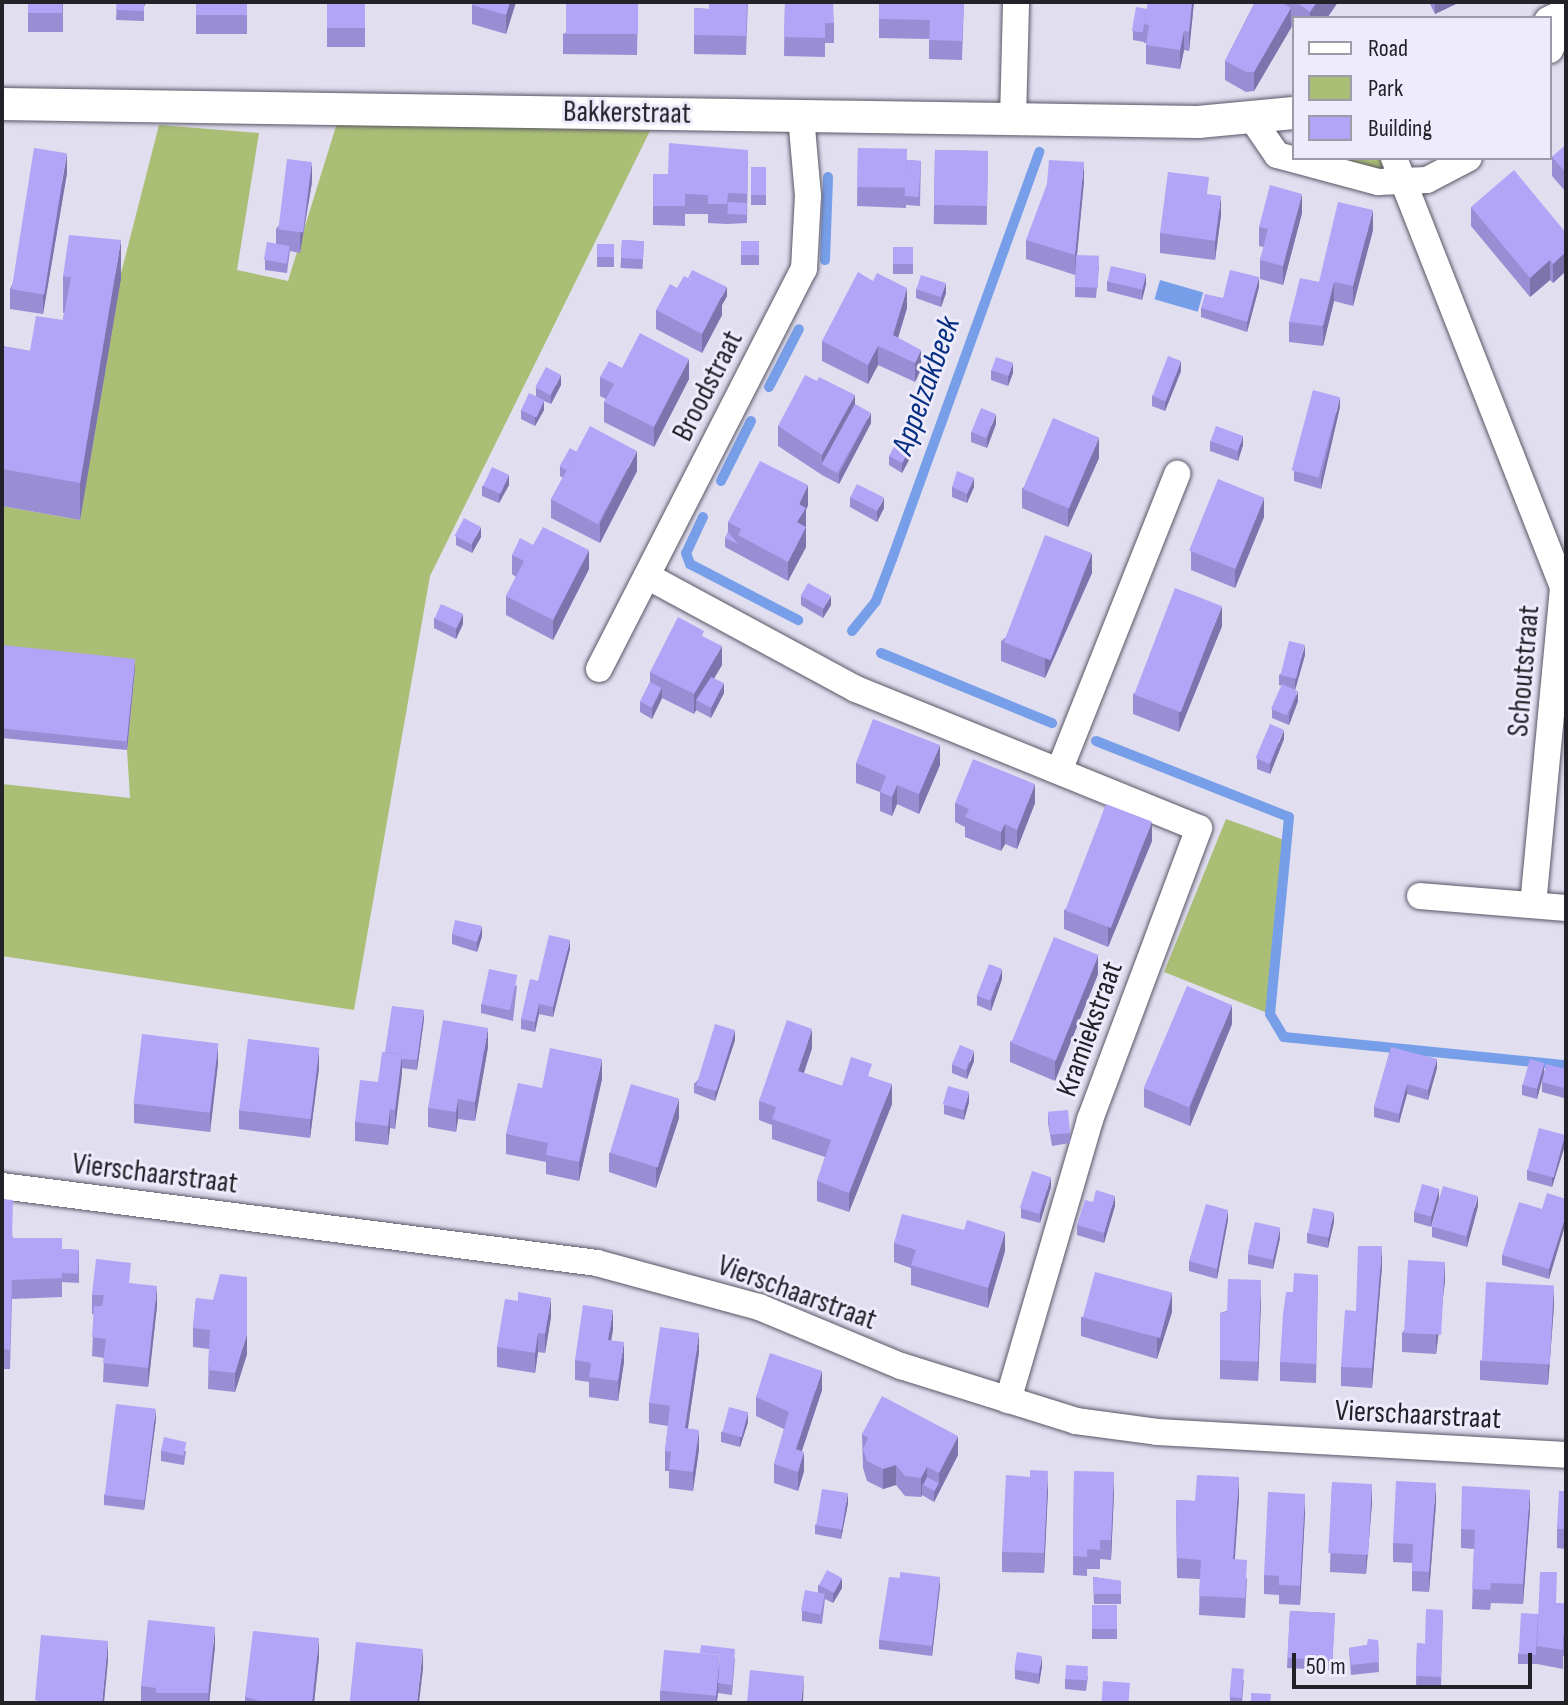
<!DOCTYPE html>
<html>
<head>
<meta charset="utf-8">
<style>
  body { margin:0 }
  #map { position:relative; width:1568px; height:1705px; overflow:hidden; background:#e0deef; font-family:"Sofia Sans Condensed",sans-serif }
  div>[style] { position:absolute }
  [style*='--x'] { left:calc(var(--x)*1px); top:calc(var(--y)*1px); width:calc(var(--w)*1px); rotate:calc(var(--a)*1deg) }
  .green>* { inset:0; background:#abbe76 }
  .water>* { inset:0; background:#779ee8; transform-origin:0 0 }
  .stream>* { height:10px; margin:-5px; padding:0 5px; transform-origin:5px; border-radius:5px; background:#779ee8 }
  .roads { filter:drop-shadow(0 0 2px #595766) drop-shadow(0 0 2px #595766) }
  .minor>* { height:26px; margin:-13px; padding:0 13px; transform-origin:13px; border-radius:13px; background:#fff }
  .tertiary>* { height:32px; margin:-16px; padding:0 16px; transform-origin:16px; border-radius:16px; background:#fff }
  .wall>* { inset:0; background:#998dd4; transform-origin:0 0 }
  .shaded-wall>* { inset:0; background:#7d73ad }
  .building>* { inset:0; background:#b2a4f7; transform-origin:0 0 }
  span { translate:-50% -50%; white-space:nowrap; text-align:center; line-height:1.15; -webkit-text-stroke:6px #edebfc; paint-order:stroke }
  .street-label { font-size:30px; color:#222228 }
  .water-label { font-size:32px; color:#062e81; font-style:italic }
  .frame { position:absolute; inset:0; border:4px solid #222228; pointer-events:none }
  .legend { position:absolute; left:1292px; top:16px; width:260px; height:144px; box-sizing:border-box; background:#edebfc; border:2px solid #9c9ba7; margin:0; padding:10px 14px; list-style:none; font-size:24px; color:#222228 }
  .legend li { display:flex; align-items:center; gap:16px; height:40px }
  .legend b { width:40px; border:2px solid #9c9ba7 }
  .scale { position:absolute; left:1292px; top:1653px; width:240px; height:36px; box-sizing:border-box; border:4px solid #222228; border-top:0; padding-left:10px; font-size:24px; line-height:28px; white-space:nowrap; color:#222228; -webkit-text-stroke:6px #edebfc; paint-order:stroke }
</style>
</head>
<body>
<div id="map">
  <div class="green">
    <i style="clip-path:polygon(337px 123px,650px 131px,430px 576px,354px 1010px,2px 956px,2px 784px,130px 798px,127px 750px,135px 668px,2px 655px,2px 506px,80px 520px,118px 285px,159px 125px,259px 133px,237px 270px,288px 281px)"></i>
    <i style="clip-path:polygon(1307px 158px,1381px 158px,1386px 175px)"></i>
    <i style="clip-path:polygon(1226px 819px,1287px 841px,1270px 1014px,1164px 972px)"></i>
  </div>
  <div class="water">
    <i style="left:1160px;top:280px;width:45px;height:20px;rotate:16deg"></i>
  </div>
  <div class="stream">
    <i style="--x:825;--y:260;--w:83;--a:-87.9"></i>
    <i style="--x:769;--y:387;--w:65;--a:-62.7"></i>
    <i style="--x:721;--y:481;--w:67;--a:-63.4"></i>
    <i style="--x:703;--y:517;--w:40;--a:115"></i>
    <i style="--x:686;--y:553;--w:12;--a:70"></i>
    <i style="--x:690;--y:564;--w:122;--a:27.4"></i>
    <i style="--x:852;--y:631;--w:38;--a:-51"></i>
    <i style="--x:876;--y:601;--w:45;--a:-69.1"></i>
    <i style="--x:892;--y:559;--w:433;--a:-70.1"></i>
    <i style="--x:881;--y:653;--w:185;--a:22.3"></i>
    <i style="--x:1096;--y:741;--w:207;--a:21.5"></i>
    <i style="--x:1289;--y:817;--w:198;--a:95.5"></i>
    <i style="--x:1270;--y:1014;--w:27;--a:59"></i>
    <i style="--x:1284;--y:1037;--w:283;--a:5.7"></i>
  </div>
  <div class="roads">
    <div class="minor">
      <i style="--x:1550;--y:50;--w:38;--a:-65"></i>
      <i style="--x:1013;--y:119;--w:117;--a:-88.5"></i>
      <i style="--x:1253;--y:120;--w:42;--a:55.6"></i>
      <i style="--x:1277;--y:155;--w:105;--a:15"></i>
      <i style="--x:1378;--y:182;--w:49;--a:-2.3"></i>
      <i style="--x:1427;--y:180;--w:47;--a:-27.6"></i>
      <i style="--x:1394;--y:158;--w:462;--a:68.5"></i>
      <i style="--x:1563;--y:588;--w:318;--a:95.4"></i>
      <i style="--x:647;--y:576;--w:238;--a:28.4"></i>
      <i style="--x:856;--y:689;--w:370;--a:22.1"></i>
      <i style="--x:1199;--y:828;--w:312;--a:110.5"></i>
      <i style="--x:1090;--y:1120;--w:292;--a:106.3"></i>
      <i style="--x:599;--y:669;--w:449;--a:-62.9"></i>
      <i style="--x:804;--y:269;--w:73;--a:-86.9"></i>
      <i style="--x:808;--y:196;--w:80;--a:-95"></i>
      <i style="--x:1059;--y:771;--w:320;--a:-68.3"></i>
      <i style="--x:1420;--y:896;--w:146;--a:4.7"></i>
      <i style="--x:2;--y:1186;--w:600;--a:7.37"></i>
      <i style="--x:597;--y:1263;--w:168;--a:15.2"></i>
      <i style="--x:759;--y:1307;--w:154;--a:22.6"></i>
      <i style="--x:901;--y:1366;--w:183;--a:17.4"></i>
      <i style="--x:1076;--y:1421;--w:82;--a:7.7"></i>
      <i style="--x:1157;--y:1432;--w:410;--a:3.2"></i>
    </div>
    <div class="tertiary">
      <i style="--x:1550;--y:22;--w:17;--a:-24"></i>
      <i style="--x:2;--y:104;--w:1196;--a:0.86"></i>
      <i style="--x:1198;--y:122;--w:96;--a:-5.4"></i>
    </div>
  </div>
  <div class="wall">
    <i style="left:28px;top:2px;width:35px;height:30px"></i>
    <i style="clip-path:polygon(117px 2px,145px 2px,145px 6px,144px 6px,144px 21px,116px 20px)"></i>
    <i style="left:196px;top:2px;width:51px;height:32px"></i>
    <i style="left:327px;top:2px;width:38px;height:45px"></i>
    <i style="clip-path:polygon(516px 2px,506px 34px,472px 24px,472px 5px)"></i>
    <i style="clip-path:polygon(638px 2px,637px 55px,563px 54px,563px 34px)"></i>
    <i style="clip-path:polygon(748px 2px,746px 55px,694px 54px,694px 8px,709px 9px)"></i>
    <i style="clip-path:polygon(785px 2px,834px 23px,834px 43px,825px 43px,825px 57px,784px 56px)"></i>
    <i style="clip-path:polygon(879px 2px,964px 2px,962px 60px,929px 59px,929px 39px,879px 38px)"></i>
    <i style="clip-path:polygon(1194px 2px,1189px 51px,1184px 50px,1180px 69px,1146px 64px,1146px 43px,1144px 43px,1144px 42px,1133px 40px,1133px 31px,1147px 9px)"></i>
    <i style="clip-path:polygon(1255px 2px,1338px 2px,1327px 18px,1294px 18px,1294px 29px,1291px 27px,1254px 91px,1246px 92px,1225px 80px,1225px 61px)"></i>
    <i style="clip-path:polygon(1429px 2px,1460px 2px,1435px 14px)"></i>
    <i style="clip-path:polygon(1566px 145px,1566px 192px,1552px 176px,1552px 157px)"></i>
    <i style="clip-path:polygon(858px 148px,907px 160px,921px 161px,920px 206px,906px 205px,906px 208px,857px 206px)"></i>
    <i style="clip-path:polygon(748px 150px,747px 223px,727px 224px,727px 222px,727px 224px,708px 223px,708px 214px,685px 214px,685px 226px,653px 225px,653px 174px,668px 174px)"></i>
    <i style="left:988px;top:151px;width:74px;height:53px;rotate:91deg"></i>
    <i style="left:751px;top:167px;width:15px;height:38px"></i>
    <i style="clip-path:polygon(67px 173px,43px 314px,10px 309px,10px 289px)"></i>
    <i style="clip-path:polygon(1084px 181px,1077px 255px,1099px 266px,1096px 298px,1075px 297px,1075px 273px,1075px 275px,1026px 259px,1026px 240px)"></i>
    <i style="clip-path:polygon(312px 182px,300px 253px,290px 251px,287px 273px,265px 270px,265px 260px,276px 244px,276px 229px)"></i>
    <i style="clip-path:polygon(1209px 195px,1221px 215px,1215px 260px,1160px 253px,1160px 233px)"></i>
    <i style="clip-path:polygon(1471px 207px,1566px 233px,1566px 271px,1553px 283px,1550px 280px,1530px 297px,1471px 226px)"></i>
    <i style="clip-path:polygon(1302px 213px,1283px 285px,1260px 279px,1260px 260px,1264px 247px,1259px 246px,1259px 227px)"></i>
    <i style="clip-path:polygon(1373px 230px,1353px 306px,1334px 301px,1323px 346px,1289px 342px,1289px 322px,1319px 282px)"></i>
    <i style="left:622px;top:240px;width:22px;height:28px;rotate:3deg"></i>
    <i style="left:741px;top:241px;width:18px;height:24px"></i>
    <i style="left:597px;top:244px;width:17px;height:23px"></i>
    <i style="left:893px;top:247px;width:20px;height:27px"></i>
    <i style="clip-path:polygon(63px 276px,121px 278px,80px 520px,2px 506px,2px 346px,30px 351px,63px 320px,64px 313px,63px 313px)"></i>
    <i style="clip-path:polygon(1107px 281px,1146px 284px,1142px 300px,1107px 291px)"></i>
    <i style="clip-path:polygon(1259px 287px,1247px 332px,1201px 317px,1201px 308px,1223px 298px)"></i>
    <i style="clip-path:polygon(916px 289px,946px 293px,941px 307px,916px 298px)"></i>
    <i style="clip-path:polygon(727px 296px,722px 305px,722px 315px,702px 353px,656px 329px,656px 310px)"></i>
    <i style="clip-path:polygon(907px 308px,898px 338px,921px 369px,915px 382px,878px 365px,868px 384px,822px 361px,822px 341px)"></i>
    <i style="clip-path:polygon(622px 368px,689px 379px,654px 447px,604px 422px,604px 402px,606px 399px,600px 396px,600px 377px)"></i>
    <i style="clip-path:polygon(991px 370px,1013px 373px,1008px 386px,991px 380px)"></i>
    <i style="clip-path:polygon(1181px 371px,1165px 411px,1152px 406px,1152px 396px)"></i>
    <i style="clip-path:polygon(561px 385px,551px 404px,544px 401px,544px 410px,535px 426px,521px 419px,521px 410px,536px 396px,536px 388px)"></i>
    <i style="clip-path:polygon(855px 404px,871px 423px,839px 484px,822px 475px,778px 446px,778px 426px)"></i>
    <i style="clip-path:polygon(1340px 407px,1321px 489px,1294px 481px,1294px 471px)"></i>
    <i style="clip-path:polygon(996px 424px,987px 448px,971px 442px,971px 432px)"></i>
    <i style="clip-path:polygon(1210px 441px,1243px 445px,1238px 461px,1210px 451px)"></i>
    <i style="clip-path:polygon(577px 452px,637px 471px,600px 543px,551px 518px,551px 499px,563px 478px,560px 476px,560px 466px)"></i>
    <i style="clip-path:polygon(889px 456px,910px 458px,902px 473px,889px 465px)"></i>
    <i style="clip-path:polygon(1099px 458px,1068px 527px,1022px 508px,1022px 488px)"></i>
    <i style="clip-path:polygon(509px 485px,499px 503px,482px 496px,482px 486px)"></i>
    <i style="clip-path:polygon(952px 487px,974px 487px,967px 503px,952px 497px)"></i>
    <i style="clip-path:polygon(850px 497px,884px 508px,877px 522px,850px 507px)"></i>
    <i style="clip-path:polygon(808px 505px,806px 510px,806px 547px,788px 581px,738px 554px,738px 547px,738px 554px,725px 547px,725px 538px,728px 532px,728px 522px)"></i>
    <i style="clip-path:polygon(1264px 517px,1235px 588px,1191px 570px,1191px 551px)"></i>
    <i style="clip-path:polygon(456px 536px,481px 537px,472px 553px,456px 545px)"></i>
    <i style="clip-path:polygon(533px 545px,589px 569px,553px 640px,506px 615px,506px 596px,516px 577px,512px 574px,512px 555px)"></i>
    <i style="clip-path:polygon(1092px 573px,1045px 678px,1001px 661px,1001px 641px)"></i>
    <i style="clip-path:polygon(801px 596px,831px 605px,823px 618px,801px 605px)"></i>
    <i style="clip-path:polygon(434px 618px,463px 624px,456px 639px,434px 628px)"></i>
    <i style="clip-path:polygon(1222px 626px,1179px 732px,1133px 714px,1133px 694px)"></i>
    <i style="clip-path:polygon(704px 637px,722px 665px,714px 678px,724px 693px,711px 718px,696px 710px,694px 714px,662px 698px,652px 719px,640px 712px,640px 702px,650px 682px,650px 672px)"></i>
    <i style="clip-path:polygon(2px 645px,135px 668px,127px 750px,2px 738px)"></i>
    <i style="clip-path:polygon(1305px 655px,1295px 690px,1298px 701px,1289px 725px,1272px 718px,1272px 709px,1282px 686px,1279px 685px,1279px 675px)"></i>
    <i style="clip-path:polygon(1284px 739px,1270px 774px,1257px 769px,1257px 759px)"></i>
    <i style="clip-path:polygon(856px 763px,940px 765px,919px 814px,897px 804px,892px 816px,880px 811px,880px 792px,856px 783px)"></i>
    <i style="clip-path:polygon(955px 803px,1035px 803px,1017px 849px,1005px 844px,1001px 851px,965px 837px,965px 827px,955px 822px)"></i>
    <i style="clip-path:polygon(1152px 841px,1108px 947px,1064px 929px,1064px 910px)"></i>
    <i style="clip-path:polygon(452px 934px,482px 936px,477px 952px,452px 944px)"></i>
    <i style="clip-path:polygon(570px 949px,553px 1017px,539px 1014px,535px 1032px,521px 1029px,521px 1019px,538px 981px)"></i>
    <i style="clip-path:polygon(1098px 974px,1055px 1081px,1010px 1062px,1010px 1042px)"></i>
    <i style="clip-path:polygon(1002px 979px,991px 1011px,977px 1005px,977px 996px)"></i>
    <i style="clip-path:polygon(517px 985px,513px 1021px,481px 1013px,481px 1004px)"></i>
    <i style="clip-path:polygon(424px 1019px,417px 1070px,402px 1068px,395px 1129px,390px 1128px,388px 1145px,355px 1141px,355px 1122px,378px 1082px,385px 1052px)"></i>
    <i style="clip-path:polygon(1232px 1024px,1190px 1126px,1144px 1107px,1144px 1088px)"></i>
    <i style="clip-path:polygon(735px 1040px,715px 1101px,694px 1093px,694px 1084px)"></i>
    <i style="clip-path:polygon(488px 1047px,475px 1121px,458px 1119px,456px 1132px,428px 1127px,428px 1108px)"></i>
    <i style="clip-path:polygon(1391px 1047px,1437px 1068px,1428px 1100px,1407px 1094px,1399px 1123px,1374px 1117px,1374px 1107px)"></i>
    <i style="clip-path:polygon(812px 1048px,804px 1073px,842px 1086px,872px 1077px,892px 1104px,849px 1212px,817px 1201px,817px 1181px,825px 1157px,772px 1139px,772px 1125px,759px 1120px,759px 1101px)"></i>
    <i style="clip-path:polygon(974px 1061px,967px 1079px,952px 1073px,952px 1064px)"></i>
    <i style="clip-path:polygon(218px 1063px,210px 1132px,134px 1123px,134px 1104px)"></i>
    <i style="clip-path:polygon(319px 1068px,310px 1138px,239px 1129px,239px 1110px)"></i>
    <i style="clip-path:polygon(1566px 1069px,1566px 1091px,1565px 1090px,1564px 1098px,1542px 1092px,1542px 1079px,1537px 1099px,1522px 1095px,1522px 1085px,1544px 1071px)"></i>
    <i style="clip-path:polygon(602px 1079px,579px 1181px,546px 1174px,546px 1162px,506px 1154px,506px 1134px,542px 1088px)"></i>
    <i style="clip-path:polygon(969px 1102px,964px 1120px,944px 1114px,944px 1105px)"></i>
    <i style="clip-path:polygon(1048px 1113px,1070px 1133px,1070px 1143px,1052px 1146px,1048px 1123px)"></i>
    <i style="clip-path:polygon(679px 1118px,656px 1188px,609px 1172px,609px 1153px)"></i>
    <i style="clip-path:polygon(1565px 1145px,1552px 1187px,1527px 1180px,1527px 1170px)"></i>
    <i style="clip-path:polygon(1051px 1187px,1040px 1223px,1021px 1218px,1021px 1208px)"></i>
    <i style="clip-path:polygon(1439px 1189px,1431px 1227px,1414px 1222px,1414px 1212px)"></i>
    <i style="clip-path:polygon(2px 1199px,13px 1238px,62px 1249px,79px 1250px,79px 1283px,62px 1282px,62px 1297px,12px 1299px,10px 1369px,2px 1369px)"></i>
    <i style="clip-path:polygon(1566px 1199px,1549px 1279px,1502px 1265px,1502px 1255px,1542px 1209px)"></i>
    <i style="clip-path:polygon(1093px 1202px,1115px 1206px,1104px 1243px,1077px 1235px,1077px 1225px)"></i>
    <i style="clip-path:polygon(1478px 1206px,1467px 1247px,1432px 1237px,1432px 1227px)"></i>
    <i style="clip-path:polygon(1228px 1220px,1217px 1279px,1189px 1271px,1189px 1261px)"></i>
    <i style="clip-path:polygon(1334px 1222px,1328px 1248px,1307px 1243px,1307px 1233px)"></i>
    <i style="clip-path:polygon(964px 1230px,1005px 1251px,988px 1308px,911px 1285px,911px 1268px,894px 1262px,894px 1243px)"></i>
    <i style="clip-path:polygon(1280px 1238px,1273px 1269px,1248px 1264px,1248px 1254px)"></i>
    <i style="clip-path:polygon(1382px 1266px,1372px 1388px,1341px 1386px,1341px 1367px,1356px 1311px)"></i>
    <i style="clip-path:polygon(1318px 1275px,1316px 1383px,1280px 1381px,1280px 1362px,1293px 1292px)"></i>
    <i style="clip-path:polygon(1445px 1281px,1436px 1354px,1402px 1352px,1402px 1333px)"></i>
    <i style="clip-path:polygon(131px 1283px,157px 1306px,148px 1387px,103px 1382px,104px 1358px,92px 1356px,94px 1314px,92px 1314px,92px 1295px)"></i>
    <i style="clip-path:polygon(196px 1298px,247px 1354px,235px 1392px,208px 1389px,209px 1349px,193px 1347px,193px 1328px)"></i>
    <i style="clip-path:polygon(1261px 1300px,1258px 1381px,1220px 1379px,1220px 1313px)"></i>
    <i style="clip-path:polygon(1554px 1305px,1548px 1385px,1480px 1380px,1480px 1361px)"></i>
    <i style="clip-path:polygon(1172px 1312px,1157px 1359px,1081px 1336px,1081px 1317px)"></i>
    <i style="clip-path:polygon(551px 1317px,545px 1353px,538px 1352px,535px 1373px,497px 1367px,497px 1347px)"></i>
    <i style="clip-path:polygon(613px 1329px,611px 1341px,624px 1362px,618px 1401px,589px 1397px,589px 1382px,575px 1380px,575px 1360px)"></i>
    <i style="clip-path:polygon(699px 1352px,688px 1428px,699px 1449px,693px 1491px,669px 1488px,669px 1471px,665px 1471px,665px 1451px,668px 1426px,649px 1423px,649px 1403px)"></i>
    <i style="clip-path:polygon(822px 1390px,802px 1451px,804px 1471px,798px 1491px,774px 1483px,774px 1464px,784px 1429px,756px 1416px,756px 1397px)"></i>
    <i style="clip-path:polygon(156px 1419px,144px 1510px,104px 1505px,104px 1495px)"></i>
    <i style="clip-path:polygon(748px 1422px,740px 1447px,721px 1442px,721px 1432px)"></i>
    <i style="clip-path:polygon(862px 1434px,958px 1455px,934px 1502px,922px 1495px,921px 1497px,905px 1496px,896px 1485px,883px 1489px,867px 1481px,863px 1468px)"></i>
    <i style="clip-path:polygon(161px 1451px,186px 1451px,184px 1465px,161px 1461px)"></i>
    <i style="clip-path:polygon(1074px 1471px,1114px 1492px,1111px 1560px,1100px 1559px,1100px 1569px,1087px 1569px,1087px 1576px,1073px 1575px)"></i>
    <i style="clip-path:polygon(1332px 1482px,1372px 1503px,1366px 1574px,1330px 1572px)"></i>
    <i style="clip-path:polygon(1048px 1490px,1044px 1573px,1002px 1572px,1002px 1552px)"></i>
    <i style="clip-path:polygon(1566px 1491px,1566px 1549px,1557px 1548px,1557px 1529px)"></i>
    <i style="clip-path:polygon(1239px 1497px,1235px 1559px,1247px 1579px,1245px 1618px,1199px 1615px,1200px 1579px,1177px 1578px,1176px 1500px,1195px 1501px)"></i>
    <i style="clip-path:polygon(848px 1503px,841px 1539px,815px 1534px,815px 1525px)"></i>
    <i style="clip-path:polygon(1436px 1503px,1429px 1592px,1412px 1591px,1412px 1563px,1393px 1562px,1393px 1543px)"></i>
    <i style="clip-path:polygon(1530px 1509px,1523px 1604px,1491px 1603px,1490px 1610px,1472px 1609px,1474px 1549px,1461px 1548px,1461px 1529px)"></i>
    <i style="clip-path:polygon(1305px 1513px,1300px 1605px,1279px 1604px,1279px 1595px,1264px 1594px,1264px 1575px)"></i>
    <i style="clip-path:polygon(1093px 1577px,1121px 1581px,1121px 1604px,1094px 1604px)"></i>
    <i style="clip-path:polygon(818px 1585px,842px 1588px,833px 1603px,825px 1599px,822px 1624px,802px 1621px,802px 1611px,818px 1593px)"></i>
    <i style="clip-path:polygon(940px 1586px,932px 1656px,879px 1649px,879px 1640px)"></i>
    <i style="clip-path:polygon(1557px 1603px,1566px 1604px,1566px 1656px,1563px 1656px,1563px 1669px,1537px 1664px,1518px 1664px,1518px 1654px,1538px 1614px)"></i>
    <i style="left:1092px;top:1605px;width:25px;height:34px"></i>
    <i style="clip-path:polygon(1443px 1610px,1441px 1686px,1416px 1686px,1417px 1643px,1425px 1644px)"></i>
    <i style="left:1290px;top:1611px;width:45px;height:57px;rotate:3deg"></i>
    <i style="clip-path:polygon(1378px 1640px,1379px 1672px,1351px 1675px,1349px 1648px,1367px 1645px)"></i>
    <i style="clip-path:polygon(215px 1646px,209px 1703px,141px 1703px,141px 1686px)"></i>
    <i style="clip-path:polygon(319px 1657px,314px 1703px,245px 1703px,245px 1697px)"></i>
    <i style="clip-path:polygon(735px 1658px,732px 1695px,718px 1693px,717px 1703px,660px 1703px,660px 1691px)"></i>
    <i style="clip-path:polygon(1042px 1666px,1039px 1684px,1015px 1679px,1015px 1670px)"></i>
    <i style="clip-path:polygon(1088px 1676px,1086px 1691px,1065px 1689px,1065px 1679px)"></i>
    <i style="clip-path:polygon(1244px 1679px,1242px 1703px,1230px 1703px,1230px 1697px)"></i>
  </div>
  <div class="shaded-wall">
    <i style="clip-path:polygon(510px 2px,516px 2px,506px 34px,506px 15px)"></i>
    <i style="clip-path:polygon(1192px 2px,1194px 2px,1189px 51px,1189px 32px)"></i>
    <i style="clip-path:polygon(1317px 2px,1338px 2px,1327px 18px,1310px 18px,1310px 12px)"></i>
    <i style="clip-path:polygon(1435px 2px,1460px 2px,1435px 14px)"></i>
    <i style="clip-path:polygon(1291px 8px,1291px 28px,1254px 91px,1254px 72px)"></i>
    <i style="clip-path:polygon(1184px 31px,1184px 50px,1180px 69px,1180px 50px)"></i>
    <i style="clip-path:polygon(67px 153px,67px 173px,43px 314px,43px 295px)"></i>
    <i style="clip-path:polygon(312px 162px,312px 182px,300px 253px,300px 234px)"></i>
    <i style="clip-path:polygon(1084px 162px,1084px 181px,1075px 275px,1075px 255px)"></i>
    <i style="clip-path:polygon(1302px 194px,1302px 213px,1283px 285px,1283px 266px)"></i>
    <i style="clip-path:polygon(1221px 196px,1221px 215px,1215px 260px,1215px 241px)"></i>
    <i style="clip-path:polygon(1373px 210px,1373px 230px,1353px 306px,1353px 286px)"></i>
    <i style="clip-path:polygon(121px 240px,121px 278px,80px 520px,80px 483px)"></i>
    <i style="clip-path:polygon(1566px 251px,1566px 271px,1553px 283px,1553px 264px)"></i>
    <i style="clip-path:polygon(1550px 260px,1550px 280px,1530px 297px,1530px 278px)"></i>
    <i style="clip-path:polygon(1146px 274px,1146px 284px,1142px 300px,1142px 290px)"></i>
    <i style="clip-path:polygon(1259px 277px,1259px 287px,1247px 332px,1247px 322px)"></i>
    <i style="clip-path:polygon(1334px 282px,1334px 301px,1323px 346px,1323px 326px)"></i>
    <i style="clip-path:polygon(946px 283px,946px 293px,941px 307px,941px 297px)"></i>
    <i style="clip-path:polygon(727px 287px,727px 296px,722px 305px,722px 315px,702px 353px,702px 334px)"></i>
    <i style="clip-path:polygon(907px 288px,907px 308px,893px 354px,893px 335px)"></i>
    <i style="clip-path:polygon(878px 346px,878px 365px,868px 384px,868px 365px)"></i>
    <i style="clip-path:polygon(921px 350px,921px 369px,915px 382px,915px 363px)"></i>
    <i style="clip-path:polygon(689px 359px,689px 379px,654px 447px,654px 427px)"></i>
    <i style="clip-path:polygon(1181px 361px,1181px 371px,1165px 411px,1165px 401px)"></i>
    <i style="clip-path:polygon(1013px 363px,1013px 373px,1008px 386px,1008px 376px)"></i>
    <i style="clip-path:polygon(561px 375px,561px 385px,551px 404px,551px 395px)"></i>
    <i style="clip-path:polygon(855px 395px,855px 414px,822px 465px,822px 455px)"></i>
    <i style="clip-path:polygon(1340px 397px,1340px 407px,1321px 489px,1321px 479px)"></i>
    <i style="clip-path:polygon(544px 400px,544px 410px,535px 426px,535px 416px)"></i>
    <i style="clip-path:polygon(871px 413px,871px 423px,839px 484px,839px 474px)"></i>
    <i style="clip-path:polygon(996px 414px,996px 424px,987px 448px,987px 438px)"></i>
    <i style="clip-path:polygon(1243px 436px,1243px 445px,1238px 461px,1238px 451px)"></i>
    <i style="clip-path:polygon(1099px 438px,1099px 458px,1068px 527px,1068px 508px)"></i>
    <i style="clip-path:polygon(910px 448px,910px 458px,902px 473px,902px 463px)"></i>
    <i style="clip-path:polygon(637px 451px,637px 471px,600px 543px,600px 523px)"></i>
    <i style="clip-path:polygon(509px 475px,509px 485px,499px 503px,499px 493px)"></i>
    <i style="clip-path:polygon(974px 478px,974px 487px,967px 503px,967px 494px)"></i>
    <i style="clip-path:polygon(808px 485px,808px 505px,806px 510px,806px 527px,797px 542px,799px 504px)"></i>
    <i style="clip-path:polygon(884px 498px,884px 508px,877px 522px,877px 512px)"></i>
    <i style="clip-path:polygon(1264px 498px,1264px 517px,1235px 588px,1235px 569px)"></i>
    <i style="clip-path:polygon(481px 527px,481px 537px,472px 553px,472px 544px)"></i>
    <i style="clip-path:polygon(806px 527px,806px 547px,788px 581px,788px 562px)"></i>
    <i style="clip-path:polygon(589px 550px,589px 569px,553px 640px,553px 620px)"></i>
    <i style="clip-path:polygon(1092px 553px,1092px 573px,1045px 678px,1045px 659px)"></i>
    <i style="clip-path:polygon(831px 596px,831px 605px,823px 618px,823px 609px)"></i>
    <i style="clip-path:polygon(1222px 606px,1222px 626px,1179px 732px,1179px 713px)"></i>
    <i style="clip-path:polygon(463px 614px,463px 624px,456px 639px,456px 629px)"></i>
    <i style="clip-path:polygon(1305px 645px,1305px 655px,1295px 690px,1295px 680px)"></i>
    <i style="clip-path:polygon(722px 646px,722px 665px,700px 702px,696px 700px,696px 710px,694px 714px,694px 694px)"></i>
    <i style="clip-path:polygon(135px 658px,135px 668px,127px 750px,127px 741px)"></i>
    <i style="clip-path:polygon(724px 683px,724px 693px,711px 718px,711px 708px)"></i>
    <i style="clip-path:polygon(662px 688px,662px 698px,652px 719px,652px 709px)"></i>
    <i style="clip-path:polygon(1298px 691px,1298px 701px,1289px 725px,1289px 715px)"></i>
    <i style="clip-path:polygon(1284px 730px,1284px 739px,1270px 774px,1270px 765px)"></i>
    <i style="clip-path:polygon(940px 745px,940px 765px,919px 814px,919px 794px)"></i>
    <i style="clip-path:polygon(1035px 784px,1035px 803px,1017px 849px,1017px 830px)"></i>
    <i style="clip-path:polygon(897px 785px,897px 804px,892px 816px,892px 797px)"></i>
    <i style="clip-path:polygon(1152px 822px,1152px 841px,1108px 947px,1108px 928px)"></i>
    <i style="clip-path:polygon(1005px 824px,1005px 844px,1001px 851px,1001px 832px)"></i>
    <i style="clip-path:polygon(482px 926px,482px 936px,477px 952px,477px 942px)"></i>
    <i style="clip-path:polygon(570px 940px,570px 949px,553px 1017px,553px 1007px)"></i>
    <i style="clip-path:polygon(1098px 955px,1098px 974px,1055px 1081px,1055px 1061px)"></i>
    <i style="clip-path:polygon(1002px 969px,1002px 979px,991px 1011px,991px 1001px)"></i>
    <i style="clip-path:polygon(539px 1004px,539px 1014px,535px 1032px,535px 1022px)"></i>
    <i style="clip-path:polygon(1232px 1005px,1232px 1024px,1190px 1126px,1190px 1107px)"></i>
    <i style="clip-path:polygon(424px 1010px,424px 1019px,417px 1070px,417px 1060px)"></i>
    <i style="clip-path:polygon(488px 1028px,488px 1047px,475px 1121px,475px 1102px)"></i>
    <i style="clip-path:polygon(812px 1029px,812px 1048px,798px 1090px,798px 1071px)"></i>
    <i style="clip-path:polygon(735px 1030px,735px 1040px,715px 1101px,715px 1091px)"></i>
    <i style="clip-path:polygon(218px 1043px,218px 1063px,210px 1132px,210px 1113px)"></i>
    <i style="clip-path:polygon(319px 1048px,319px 1068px,310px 1138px,310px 1119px)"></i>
    <i style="clip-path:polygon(974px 1051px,974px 1061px,967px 1079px,967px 1070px)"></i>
    <i style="clip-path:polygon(402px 1054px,402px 1074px,395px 1129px,395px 1110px)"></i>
    <i style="clip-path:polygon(602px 1059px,602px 1079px,579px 1181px,579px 1162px)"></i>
    <i style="clip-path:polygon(1437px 1059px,1437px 1068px,1428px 1100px,1428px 1090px)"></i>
    <i style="clip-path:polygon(1544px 1063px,1544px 1073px,1537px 1099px,1537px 1089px)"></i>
    <i style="clip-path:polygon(892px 1084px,892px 1104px,849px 1212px,849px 1193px)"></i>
    <i style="clip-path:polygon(1407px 1084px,1407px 1094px,1399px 1123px,1399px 1114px)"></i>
    <i style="clip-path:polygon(969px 1092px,969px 1102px,964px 1120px,964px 1110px)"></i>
    <i style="clip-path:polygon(458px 1099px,458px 1119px,456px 1132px,456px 1112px)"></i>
    <i style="clip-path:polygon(679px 1099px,679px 1118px,656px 1188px,656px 1168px)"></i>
    <i style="clip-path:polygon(390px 1109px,390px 1128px,388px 1145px,388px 1126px)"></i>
    <i style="clip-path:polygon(1565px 1135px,1565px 1145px,1552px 1187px,1552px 1177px)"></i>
    <i style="clip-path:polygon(1051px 1177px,1051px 1187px,1040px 1223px,1040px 1214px)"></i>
    <i style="clip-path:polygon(1439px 1189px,1439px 1199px,1431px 1227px,1431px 1217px)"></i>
    <i style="clip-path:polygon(1115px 1196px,1115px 1206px,1104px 1243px,1104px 1233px)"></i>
    <i style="clip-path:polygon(1478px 1196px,1478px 1206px,1467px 1247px,1467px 1237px)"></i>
    <i style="clip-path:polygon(1228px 1210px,1228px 1220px,1217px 1279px,1217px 1269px)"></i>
    <i style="clip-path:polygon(1334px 1212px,1334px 1222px,1328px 1248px,1328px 1238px)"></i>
    <i style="clip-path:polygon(1566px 1214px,1566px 1223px,1549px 1279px,1549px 1269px)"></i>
    <i style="clip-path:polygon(1280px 1228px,1280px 1238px,1273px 1269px,1273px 1260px)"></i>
    <i style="clip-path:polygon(1005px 1232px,1005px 1251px,988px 1308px,988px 1288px)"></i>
    <i style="clip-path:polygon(1382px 1246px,1382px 1266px,1372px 1388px,1372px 1368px)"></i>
    <i style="clip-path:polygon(1445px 1262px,1445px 1281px,1436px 1354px,1436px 1334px)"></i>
    <i style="clip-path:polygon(1261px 1280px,1261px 1300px,1258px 1381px,1258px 1362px)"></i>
    <i style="clip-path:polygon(157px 1286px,157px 1306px,148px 1387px,148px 1368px)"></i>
    <i style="clip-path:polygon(1554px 1286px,1554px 1305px,1548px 1385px,1548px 1366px)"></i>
    <i style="clip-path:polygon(1172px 1292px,1172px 1312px,1157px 1359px,1157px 1340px)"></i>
    <i style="clip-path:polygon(551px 1298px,551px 1317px,545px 1353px,545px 1334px)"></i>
    <i style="clip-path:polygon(613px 1310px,613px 1329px,608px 1360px,608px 1340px)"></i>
    <i style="clip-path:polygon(538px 1333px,538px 1352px,535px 1373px,535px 1353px)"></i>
    <i style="clip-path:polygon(699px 1333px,699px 1352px,685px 1447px,685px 1428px)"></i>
    <i style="clip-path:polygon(247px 1334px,247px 1354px,235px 1392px,235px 1373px)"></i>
    <i style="clip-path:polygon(624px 1342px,624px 1362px,618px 1401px,618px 1381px)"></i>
    <i style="clip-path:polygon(822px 1371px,822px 1390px,796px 1468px,796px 1449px)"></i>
    <i style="clip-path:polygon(156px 1409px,156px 1419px,144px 1510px,144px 1500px)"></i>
    <i style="clip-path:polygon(748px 1412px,748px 1422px,740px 1447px,740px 1437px)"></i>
    <i style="clip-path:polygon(699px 1430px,699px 1449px,693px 1491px,693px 1472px)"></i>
    <i style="clip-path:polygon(958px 1436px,958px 1455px,934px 1502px,934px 1492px,939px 1483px,939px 1473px)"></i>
    <i style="clip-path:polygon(804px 1452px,804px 1471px,798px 1491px,798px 1472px)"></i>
    <i style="clip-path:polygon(896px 1465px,896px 1485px,883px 1489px,883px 1469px)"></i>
    <i style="clip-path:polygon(927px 1467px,927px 1487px,922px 1485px,922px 1495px,921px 1497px,921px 1478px)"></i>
    <i style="clip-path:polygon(1048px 1471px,1048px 1490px,1044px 1573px,1044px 1553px)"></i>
    <i style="clip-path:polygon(1114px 1472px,1114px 1492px,1111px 1560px,1111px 1540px)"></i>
    <i style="clip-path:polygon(1239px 1477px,1239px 1497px,1233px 1578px,1233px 1559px)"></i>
    <i style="clip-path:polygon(1436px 1483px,1436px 1503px,1429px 1592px,1429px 1572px)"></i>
    <i style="clip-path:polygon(1372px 1484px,1372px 1503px,1366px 1574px,1366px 1555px)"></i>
    <i style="clip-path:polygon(1530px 1490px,1530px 1509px,1523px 1604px,1523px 1584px)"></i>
    <i style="clip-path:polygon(848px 1493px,848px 1503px,841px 1539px,841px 1529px)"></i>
    <i style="clip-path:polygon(1305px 1494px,1305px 1513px,1300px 1605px,1300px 1586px)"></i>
    <i style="clip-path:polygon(940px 1577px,940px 1586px,932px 1656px,932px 1646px)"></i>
    <i style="clip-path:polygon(842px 1578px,842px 1588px,833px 1603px,833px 1593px)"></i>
    <i style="clip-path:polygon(215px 1627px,215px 1646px,209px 1703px,208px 1703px)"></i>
    <i style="clip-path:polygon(4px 1630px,4px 1650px,2px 1672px,2px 1653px)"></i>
    <i style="clip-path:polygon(319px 1638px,319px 1657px,314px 1703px,312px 1703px)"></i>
    <i style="clip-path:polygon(108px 1641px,108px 1661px,104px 1703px,102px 1703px)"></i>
    <i style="clip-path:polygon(423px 1649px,423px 1669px,419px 1703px,417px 1703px)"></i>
    <i style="clip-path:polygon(720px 1655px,718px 1693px,716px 1703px,716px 1693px)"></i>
    <i style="clip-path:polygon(1042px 1656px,1042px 1666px,1039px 1684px,1039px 1674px)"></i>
    <i style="clip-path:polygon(804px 1676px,803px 1703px,801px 1703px)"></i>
  </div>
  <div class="building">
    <i style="left:28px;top:2px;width:34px;height:11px"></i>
    <i style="clip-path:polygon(117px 2px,144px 2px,144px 11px,116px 10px)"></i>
    <i style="left:196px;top:2px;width:51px;height:13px"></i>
    <i style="left:327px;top:2px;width:38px;height:26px"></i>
    <i style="clip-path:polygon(473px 2px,510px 2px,506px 15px,472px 5px)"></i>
    <i style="left:566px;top:2px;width:72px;height:32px"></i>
    <i style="clip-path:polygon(709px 2px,747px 2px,746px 36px,694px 35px,694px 8px,709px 9px)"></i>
    <i style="clip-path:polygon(785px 2px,833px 2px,834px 23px,825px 23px,825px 38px,784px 37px)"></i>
    <i style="clip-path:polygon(879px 2px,964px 2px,962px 41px,929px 40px,930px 20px,879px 19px)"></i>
    <i style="clip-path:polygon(1148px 2px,1192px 2px,1189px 32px,1184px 31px,1180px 50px,1146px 45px,1149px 25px,1144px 24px)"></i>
    <i style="clip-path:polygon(1255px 2px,1280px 2px,1291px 8px,1254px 72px,1246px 72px,1225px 61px)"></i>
    <i style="clip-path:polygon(1296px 2px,1317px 2px,1310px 12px)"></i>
    <i style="left:1136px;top:7px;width:11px;height:24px;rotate:10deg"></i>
    <i style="clip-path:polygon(669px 143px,748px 150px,747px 194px,728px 193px,727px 204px,708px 204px,708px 195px,685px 194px,685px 206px,653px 206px,653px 174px,668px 174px)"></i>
    <i style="clip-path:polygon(1566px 145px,1566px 173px,1552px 157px)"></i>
    <i style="left:34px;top:148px;width:33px;height:143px;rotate:9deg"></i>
    <i style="left:858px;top:148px;width:49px;height:39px;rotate:1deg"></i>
    <i style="left:988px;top:151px;width:55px;height:53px;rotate:91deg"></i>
    <i style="left:287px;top:159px;width:25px;height:71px;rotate:7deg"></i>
    <i style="left:907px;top:160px;width:14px;height:36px;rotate:4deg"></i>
    <i style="clip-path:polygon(1049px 160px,1084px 162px,1075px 255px,1026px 240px,1047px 184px)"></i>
    <i style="left:751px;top:167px;width:15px;height:28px"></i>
    <i style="clip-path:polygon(1514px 170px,1566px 233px,1566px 252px,1553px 264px,1550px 260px,1530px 278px,1471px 207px)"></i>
    <i style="clip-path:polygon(1168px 172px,1209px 177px,1207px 194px,1221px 196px,1215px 241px,1160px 233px)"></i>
    <i style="clip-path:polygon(1270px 185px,1302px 194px,1283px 266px,1260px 260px,1268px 229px,1259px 227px)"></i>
    <i style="left:728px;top:202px;width:19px;height:12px;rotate:3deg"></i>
    <i style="clip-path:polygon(1338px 202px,1373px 210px,1353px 286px,1334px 282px,1323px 326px,1289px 322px,1300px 278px,1319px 282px)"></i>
    <i style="clip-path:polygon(69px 235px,121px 240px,80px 483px,2px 469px,2px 346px,30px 351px,36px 316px,63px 320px,71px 277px,63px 276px)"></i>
    <i style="left:622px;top:240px;width:22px;height:18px;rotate:3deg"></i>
    <i style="left:741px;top:241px;width:18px;height:14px"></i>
    <i style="left:267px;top:242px;width:23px;height:18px;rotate:10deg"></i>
    <i style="left:597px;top:244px;width:17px;height:13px"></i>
    <i style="left:893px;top:247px;width:20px;height:17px"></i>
    <i style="left:1076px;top:255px;width:23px;height:32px;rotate:2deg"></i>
    <i style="left:1111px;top:266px;width:36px;height:16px;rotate:13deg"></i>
    <i style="clip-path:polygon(692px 270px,727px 287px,722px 296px,688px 278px)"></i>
    <i style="clip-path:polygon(1230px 270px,1259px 277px,1247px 322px,1201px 308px,1205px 294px,1223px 298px)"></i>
    <i style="clip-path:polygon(858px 272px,873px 281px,877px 273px,907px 288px,893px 335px,921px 350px,915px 363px,878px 346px,868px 365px,822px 341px)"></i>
    <i style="left:921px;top:275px;width:26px;height:15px;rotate:18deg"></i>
    <i style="clip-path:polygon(684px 276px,722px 295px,702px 334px,656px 310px,670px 284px,677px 288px)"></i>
    <i style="clip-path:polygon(640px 333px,689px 359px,654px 427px,604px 402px,614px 384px,600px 377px,609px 361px,622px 368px)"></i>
    <i style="left:1168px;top:356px;width:14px;height:43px;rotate:21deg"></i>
    <i style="left:996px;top:357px;width:18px;height:14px;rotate:19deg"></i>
    <i style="left:546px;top:367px;width:17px;height:23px;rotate:28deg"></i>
    <i style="clip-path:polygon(805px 375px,817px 381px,819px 377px,855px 395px,822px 455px,778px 426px)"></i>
    <i style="left:1313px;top:390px;width:28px;height:83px;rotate:15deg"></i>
    <i style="left:529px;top:393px;width:17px;height:19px;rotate:25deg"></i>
    <i style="left:855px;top:404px;width:18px;height:69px;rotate:29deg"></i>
    <i style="left:981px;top:408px;width:16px;height:26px;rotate:22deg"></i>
    <i style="left:1053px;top:418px;width:50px;height:77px;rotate:23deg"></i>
    <i style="left:590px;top:426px;width:53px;height:83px;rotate:28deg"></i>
    <i style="left:1216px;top:426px;width:29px;height:16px;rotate:20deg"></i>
    <i style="left:897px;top:441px;width:15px;height:17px;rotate:28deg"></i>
    <i style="left:570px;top:448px;width:8px;height:21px;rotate:30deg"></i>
    <i style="clip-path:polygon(760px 461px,808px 485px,799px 504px,806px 508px,797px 522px,806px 527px,788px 562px,738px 535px,741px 529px,728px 522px)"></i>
    <i style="left:492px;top:467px;width:19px;height:21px;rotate:25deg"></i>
    <i style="clip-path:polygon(957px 471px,974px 478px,967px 494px,952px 487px)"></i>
    <i style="left:1218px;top:479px;width:50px;height:77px;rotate:22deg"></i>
    <i style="left:857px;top:484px;width:30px;height:15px;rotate:27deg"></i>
    <i style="left:464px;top:518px;width:19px;height:20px;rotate:28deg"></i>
    <i style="clip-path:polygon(543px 527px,589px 550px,553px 620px,506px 596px,524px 561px,512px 555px,520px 538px,533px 545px)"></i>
    <i style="clip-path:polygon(728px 532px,738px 544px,725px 538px)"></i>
    <i style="left:1045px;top:535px;width:50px;height:115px;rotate:21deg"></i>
    <i style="left:808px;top:583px;width:26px;height:15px;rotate:29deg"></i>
    <i style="left:1175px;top:588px;width:50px;height:114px;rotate:21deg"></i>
    <i style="left:441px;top:604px;width:24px;height:16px;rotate:24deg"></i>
    <i style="clip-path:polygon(678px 617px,704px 631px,702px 636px,722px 646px,694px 694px,650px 672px)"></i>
    <i style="left:1289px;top:641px;width:16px;height:35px;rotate:14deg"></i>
    <i style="left:2px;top:645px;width:134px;height:83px;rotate:6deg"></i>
    <i style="clip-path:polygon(711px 677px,724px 683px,711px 708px,696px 700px)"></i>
    <i style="left:650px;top:682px;width:13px;height:22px;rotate:27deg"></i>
    <i style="left:1282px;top:684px;width:17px;height:27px;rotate:24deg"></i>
    <i style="clip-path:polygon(873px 719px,940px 745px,919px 794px,897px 785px,892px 797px,880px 792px,886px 776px,856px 763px)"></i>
    <i style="left:1270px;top:724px;width:15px;height:37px;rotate:23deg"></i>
    <i style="clip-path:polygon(973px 759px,1035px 784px,1017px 830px,1005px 824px,1001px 832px,965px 817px,969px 809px,955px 803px)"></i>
    <i style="left:1106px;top:804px;width:49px;height:114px;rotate:21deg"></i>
    <i style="clip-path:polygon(455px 920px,482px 926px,477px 942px,452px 934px)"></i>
    <i style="clip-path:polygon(549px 935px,570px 940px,553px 1007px,539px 1004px,535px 1022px,521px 1019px,530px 979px,538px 981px)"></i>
    <i style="left:1054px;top:937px;width:48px;height:114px;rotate:22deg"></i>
    <i style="left:989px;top:964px;width:14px;height:34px;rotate:21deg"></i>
    <i style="left:489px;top:969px;width:29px;height:36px;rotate:12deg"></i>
    <i style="left:1187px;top:986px;width:49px;height:111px;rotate:23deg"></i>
    <i style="clip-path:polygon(392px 1006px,424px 1010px,417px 1060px,401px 1059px,402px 1054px,385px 1052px)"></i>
    <i style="clip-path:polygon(443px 1020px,488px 1028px,475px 1102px,458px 1099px,456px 1112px,428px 1108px)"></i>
    <i style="clip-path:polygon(787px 1020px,812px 1029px,798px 1071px,842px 1086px,851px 1057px,872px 1064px,868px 1076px,892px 1084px,849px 1193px,817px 1181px,831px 1140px,772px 1119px,776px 1107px,759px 1101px)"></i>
    <i style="left:715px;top:1024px;width:21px;height:64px;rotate:17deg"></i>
    <i style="left:142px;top:1034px;width:77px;height:70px;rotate:7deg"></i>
    <i style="left:248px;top:1039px;width:72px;height:72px;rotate:7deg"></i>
    <i style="left:960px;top:1045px;width:15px;height:21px;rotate:23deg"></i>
    <i style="clip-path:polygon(1391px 1047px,1437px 1059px,1428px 1090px,1407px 1084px,1399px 1114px,1374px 1107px)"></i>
    <i style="clip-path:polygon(550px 1048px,602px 1059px,579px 1162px,546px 1155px,548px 1143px,506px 1134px,518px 1083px,542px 1088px)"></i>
    <i style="clip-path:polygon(382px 1052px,402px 1054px,395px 1110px,390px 1109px,388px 1126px,355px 1122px,360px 1080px,378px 1082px)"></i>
    <i style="left:1530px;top:1059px;width:15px;height:27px;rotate:16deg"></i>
    <i style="clip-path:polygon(1546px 1064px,1566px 1069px,1566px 1081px,1565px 1081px,1564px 1088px,1542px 1082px)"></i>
    <i style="left:631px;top:1084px;width:50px;height:72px;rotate:17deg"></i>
    <i style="left:948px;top:1086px;width:22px;height:19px;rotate:16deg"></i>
    <i style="left:1068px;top:1110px;width:23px;height:20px;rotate:85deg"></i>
    <i style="left:1539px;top:1128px;width:27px;height:44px;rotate:15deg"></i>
    <i style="left:1032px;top:1171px;width:20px;height:39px;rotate:18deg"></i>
    <i style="left:1422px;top:1184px;width:18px;height:29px;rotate:16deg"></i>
    <i style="left:1443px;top:1186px;width:36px;height:42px;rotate:16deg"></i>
    <i style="clip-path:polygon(1096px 1190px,1115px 1196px,1104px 1233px,1077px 1225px,1085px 1200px,1093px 1202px)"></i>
    <i style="clip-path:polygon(1547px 1193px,1566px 1199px,1566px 1214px,1549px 1269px,1502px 1255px,1519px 1202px,1542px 1209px)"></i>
    <i style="clip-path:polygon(2px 1199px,13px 1200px,12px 1238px,62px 1238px,62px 1278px,12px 1280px,10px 1350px,2px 1349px)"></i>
    <i style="clip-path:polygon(1206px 1204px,1228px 1210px,1217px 1269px,1189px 1261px)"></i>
    <i style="left:1313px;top:1208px;width:21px;height:26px;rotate:11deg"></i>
    <i style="clip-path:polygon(902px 1214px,964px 1230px,967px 1220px,1005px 1232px,988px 1288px,911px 1265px,916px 1250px,894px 1243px)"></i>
    <i style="left:1255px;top:1222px;width:26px;height:33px;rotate:13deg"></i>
    <i style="clip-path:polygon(1358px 1246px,1382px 1246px,1372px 1368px,1341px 1367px,1345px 1310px,1356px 1311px)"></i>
    <i style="left:62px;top:1249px;width:17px;height:24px;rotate:3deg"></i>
    <i style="clip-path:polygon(96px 1259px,131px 1263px,129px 1283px,157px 1286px,148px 1368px,103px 1363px,106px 1339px,92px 1337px,94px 1306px,102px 1306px,104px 1295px,92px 1295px)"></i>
    <i style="left:1408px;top:1260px;width:37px;height:73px;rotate:3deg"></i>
    <i style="left:1095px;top:1272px;width:80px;height:47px;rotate:15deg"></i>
    <i style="clip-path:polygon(1294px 1273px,1318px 1275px,1316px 1364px,1280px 1362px,1283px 1314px,1286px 1292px,1293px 1292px)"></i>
    <i style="clip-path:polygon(220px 1274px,247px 1277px,247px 1334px,235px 1373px,208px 1370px,210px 1330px,193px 1328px,196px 1298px,213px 1300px)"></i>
    <i style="clip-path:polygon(1228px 1279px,1261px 1280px,1258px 1362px,1220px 1360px,1220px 1313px,1227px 1312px)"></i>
    <i style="left:1486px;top:1282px;width:68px;height:79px;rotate:3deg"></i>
    <i style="clip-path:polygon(518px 1292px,551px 1298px,545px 1334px,538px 1333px,535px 1353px,497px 1347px,505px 1299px,518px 1301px)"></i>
    <i style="clip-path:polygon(583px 1305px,613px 1310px,608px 1340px,624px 1342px,618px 1381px,589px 1377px,591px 1363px,575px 1360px)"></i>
    <i style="clip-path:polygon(660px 1327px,699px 1333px,685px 1428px,699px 1430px,693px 1472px,669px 1469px,671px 1452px,665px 1451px,670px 1406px,649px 1403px)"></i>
    <i style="clip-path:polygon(770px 1353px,822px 1371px,796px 1449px,804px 1452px,798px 1472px,774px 1464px,789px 1412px,756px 1397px)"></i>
    <i style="clip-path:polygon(882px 1396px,958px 1436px,939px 1473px,927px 1467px,921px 1478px,905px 1476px,896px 1465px,883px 1469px,867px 1461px,863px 1449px,868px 1438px,862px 1434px)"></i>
    <i style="left:116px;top:1404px;width:40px;height:92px;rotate:7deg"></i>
    <i style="left:729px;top:1407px;width:20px;height:26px;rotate:15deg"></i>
    <i style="left:164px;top:1437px;width:23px;height:14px;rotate:13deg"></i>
    <i style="clip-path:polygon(1030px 1470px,1048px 1471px,1044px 1553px,1002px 1552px,1006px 1475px,1030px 1477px)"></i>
    <i style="clip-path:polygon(1074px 1471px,1114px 1472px,1111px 1540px,1100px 1540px,1100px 1550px,1087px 1549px,1087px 1557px,1073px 1556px)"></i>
    <i style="clip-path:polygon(1197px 1475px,1239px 1477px,1233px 1559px,1247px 1560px,1245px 1598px,1199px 1596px,1201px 1560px,1177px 1558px,1176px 1500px,1195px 1501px)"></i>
    <i style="left:927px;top:1477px;width:13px;height:9px;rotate:27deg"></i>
    <i style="clip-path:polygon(1396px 1481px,1436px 1483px,1429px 1572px,1412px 1571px,1413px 1544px,1393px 1543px)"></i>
    <i style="left:1332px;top:1482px;width:40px;height:71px;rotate:3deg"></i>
    <i style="clip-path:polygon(1462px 1486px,1530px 1490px,1523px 1584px,1491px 1583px,1490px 1590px,1472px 1589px,1475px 1530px,1461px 1529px)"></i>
    <i style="left:822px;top:1489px;width:26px;height:37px;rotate:9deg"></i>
    <i style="clip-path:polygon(1559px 1491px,1566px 1491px,1566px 1529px,1557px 1529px)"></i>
    <i style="clip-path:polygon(1268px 1492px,1305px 1494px,1300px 1586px,1279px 1585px,1279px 1576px,1264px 1575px)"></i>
    <i style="left:827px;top:1570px;width:17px;height:17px;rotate:28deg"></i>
    <i style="clip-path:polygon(900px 1572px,940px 1577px,932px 1646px,879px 1640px,889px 1577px,900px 1578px)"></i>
    <i style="clip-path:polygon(1540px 1572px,1557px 1572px,1556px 1603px,1566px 1604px,1566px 1636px,1563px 1636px,1563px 1650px,1537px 1646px)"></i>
    <i style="clip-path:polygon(1093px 1577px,1121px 1581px,1121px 1594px,1094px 1594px)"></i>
    <i style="left:805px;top:1590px;width:20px;height:21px;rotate:11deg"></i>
    <i style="left:1092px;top:1605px;width:25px;height:24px"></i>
    <i style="clip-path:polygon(1426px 1609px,1443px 1610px,1441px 1677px,1416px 1676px,1417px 1643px,1425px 1644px)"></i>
    <i style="left:1290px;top:1611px;width:45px;height:47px;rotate:3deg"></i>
    <i style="left:1521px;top:1613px;width:17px;height:41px;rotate:3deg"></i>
    <i style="clip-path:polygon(148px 1620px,215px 1627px,208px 1693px,156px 1693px,156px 1688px,141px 1686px)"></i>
    <i style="clip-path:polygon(2px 1630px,4px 1630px,2px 1653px)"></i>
    <i style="clip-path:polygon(253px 1631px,319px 1638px,312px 1703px,267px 1703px,245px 1697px)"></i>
    <i style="clip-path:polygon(41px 1635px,108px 1641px,102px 1703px,45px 1703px,35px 1700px)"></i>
    <i style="clip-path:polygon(1368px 1639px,1378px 1640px,1379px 1662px,1351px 1665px,1349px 1648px,1367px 1645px)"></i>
    <i style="left:356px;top:1642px;width:67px;height:61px;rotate:6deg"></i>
    <i style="clip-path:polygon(701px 1645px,735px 1649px,732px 1685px,718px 1683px,720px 1655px,700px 1653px)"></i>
    <i style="left:664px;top:1650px;width:56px;height:41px;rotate:5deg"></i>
    <i style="left:1017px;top:1652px;width:25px;height:18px;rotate:9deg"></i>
    <i style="left:1066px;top:1665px;width:22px;height:14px;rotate:3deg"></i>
    <i style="left:1232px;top:1668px;width:12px;height:29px;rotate:5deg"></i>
    <i style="clip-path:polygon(750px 1670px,804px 1676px,801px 1703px,747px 1703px)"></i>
    <i style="left:1103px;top:1681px;width:27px;height:22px;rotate:4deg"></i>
    <i style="clip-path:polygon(1251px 1693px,1271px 1694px,1270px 1703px,1251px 1703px)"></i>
  </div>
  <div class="street-label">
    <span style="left:627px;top:113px;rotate:1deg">Bakkerstraat</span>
    <span style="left:708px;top:386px;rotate:-63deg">Broodstraat</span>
    <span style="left:1524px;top:671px;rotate:-85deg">Schoutstraat</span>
    <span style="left:1090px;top:1029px;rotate:-70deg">Kramiekstraat</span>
    <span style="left:155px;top:1174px;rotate:7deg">Vierschaarstraat</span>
    <span style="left:797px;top:1293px;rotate:20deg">Vierschaarstraat</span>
    <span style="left:1418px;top:1415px;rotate:3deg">Vierschaarstraat</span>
  </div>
  <div class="water-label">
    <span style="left:927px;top:386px;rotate:-70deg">Appelzakbeek</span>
  </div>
  <div class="frame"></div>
  <ul class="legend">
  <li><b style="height:10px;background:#fff"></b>Road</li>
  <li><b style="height:22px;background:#abbe76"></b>Park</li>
  <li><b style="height:22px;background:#b2a4f7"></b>Building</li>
  </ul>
  <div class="scale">50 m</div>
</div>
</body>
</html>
